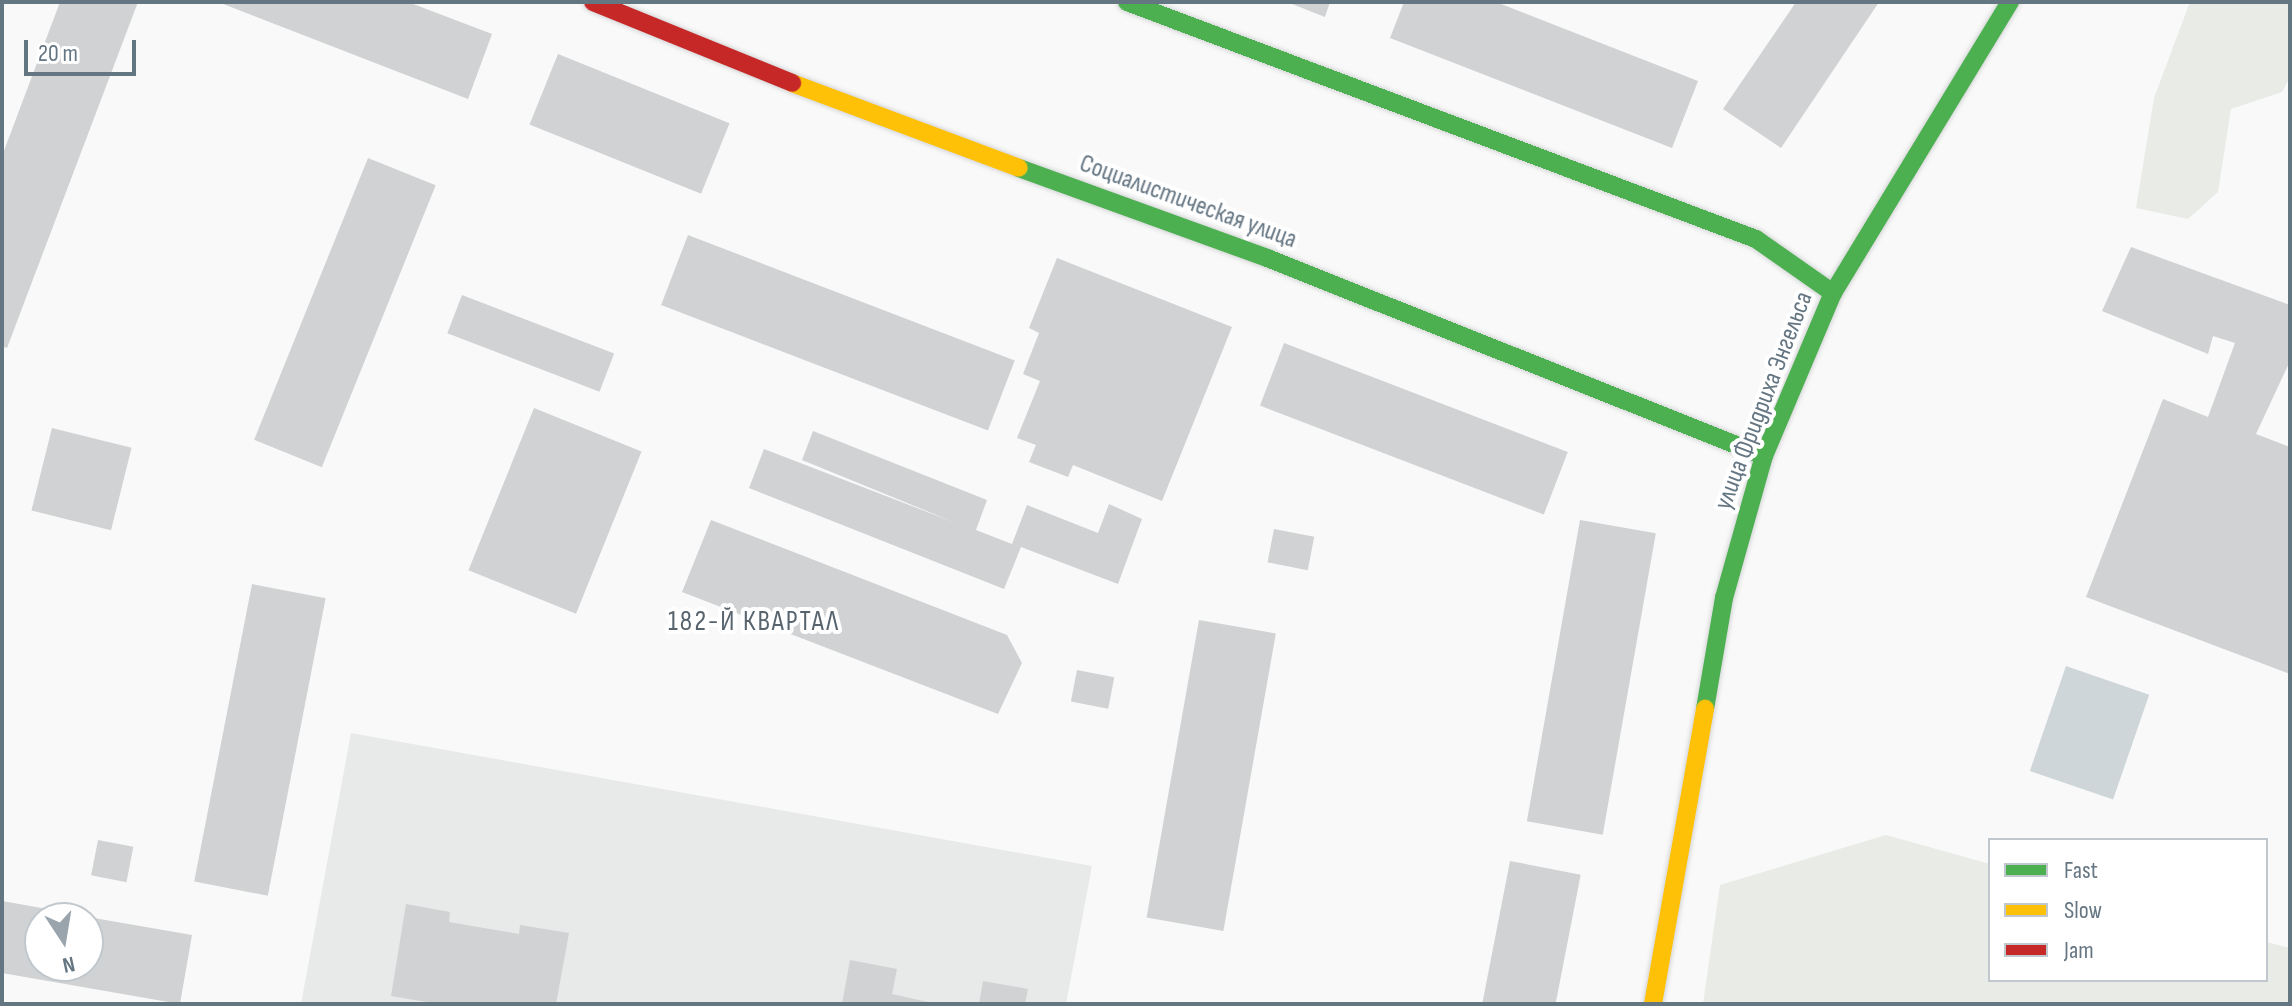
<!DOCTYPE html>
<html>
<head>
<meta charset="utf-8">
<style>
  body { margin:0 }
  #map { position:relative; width:2292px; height:1006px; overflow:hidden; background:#f9f9f9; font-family:"Sofia Sans Condensed",sans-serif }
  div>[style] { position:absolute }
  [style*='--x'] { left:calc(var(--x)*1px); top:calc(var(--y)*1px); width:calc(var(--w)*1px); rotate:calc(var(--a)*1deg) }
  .built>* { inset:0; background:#e8e9e9 }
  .green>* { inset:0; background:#e8ebe6 }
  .water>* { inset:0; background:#ced6d9; transform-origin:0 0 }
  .building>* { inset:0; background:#d0d2d3; transform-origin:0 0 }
  .roads { filter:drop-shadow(0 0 2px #d5d6d7) drop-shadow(0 0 2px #d5d6d7) }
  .fast>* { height:18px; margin:-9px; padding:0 9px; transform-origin:9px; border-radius:9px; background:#4caf50 }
  .slow>* { height:18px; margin:-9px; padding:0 9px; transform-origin:9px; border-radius:9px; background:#ffc107 }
  .jam>* { height:18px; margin:-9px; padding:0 9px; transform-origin:9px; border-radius:9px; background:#c62828 }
  span { translate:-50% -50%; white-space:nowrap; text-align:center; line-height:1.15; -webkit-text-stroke:8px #fff; paint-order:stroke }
  .street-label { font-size:26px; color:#657683 }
  .neighbourhood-label { font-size:28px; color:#57646e; letter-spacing:2px }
  .frame { position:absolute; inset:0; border:4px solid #657683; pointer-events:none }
  .legend { position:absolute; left:1988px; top:838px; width:280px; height:144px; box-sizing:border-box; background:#fff; border:2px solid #c1c8cd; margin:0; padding:10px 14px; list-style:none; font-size:24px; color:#657683 }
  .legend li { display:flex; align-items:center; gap:16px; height:40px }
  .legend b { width:40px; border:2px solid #c1c8cd }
  .north { position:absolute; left:24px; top:902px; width:80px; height:80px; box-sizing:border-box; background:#fff; border:2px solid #c1c8cd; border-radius:50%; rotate:168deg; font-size:22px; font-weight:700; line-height:32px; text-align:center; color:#657683 }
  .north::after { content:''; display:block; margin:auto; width:28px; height:36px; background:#99a4ac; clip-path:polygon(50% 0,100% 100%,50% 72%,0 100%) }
  .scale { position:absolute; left:24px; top:40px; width:112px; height:36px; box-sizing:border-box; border:4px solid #657683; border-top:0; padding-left:10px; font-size:24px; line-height:28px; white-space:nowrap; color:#657683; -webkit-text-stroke:6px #fff; paint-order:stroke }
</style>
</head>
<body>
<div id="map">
  <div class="built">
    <i style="clip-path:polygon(351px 733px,1092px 866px,1066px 1004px,301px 1004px)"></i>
  </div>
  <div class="green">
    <i style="clip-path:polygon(2190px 2px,2290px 2px,2290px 77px,2282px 92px,2231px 109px,2218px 192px,2188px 219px,2136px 208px,2154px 98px)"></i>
    <i style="clip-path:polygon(1886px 835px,1990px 864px,1990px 980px,2266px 980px,2266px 942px,2290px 948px,2290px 1004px,1703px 1004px,1720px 885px)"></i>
  </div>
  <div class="water">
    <i style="left:2066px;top:666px;width:88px;height:111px;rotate:19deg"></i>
  </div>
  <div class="building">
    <i style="clip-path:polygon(60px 2px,138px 2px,7px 348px,2px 346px,2px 156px)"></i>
    <i style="clip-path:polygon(218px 2px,408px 2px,492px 34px,468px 99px)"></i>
    <i style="clip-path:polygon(1287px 2px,1330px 2px,1325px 17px)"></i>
    <i style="clip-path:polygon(1404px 2px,1496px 2px,1698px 81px,1672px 148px,1390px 38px)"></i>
    <i style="clip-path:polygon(1796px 2px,1879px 2px,1781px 148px,1723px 109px)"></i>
    <i style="left:558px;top:54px;width:185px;height:76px;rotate:22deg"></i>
    <i style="left:368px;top:158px;width:73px;height:304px;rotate:22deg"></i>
    <i style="left:688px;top:235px;width:350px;height:75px;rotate:21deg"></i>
    <i style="clip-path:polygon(2131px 247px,2290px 305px,2290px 361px,2256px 434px,2290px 447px,2290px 674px,2086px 597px,2163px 399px,2208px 417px,2235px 343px,2213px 336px,2208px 354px,2102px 311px)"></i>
    <i style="clip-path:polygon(1057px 258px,1232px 327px,1162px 501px,1073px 465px,1068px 477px,1029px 462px,1036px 445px,1017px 438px,1040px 381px,1023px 374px,1039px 333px,1029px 328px)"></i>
    <i style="left:462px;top:295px;width:163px;height:41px;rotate:21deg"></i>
    <i style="left:1284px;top:343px;width:304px;height:67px;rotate:21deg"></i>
    <i style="left:534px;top:408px;width:116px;height:175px;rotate:22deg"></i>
    <i style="left:52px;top:428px;width:82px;height:85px;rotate:14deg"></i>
    <i style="clip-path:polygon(813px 431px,987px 500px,976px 530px,1012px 544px,1027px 505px,1098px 533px,1109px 504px,1142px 519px,1118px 584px,1021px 547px,1004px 589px,749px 488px,764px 449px,956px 523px,802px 460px)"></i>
    <i style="clip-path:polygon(711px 520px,1007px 635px,1022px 663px,998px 714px,682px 592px)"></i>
    <i style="left:1580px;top:520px;width:77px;height:306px;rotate:10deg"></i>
    <i style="left:1274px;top:529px;width:41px;height:34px;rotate:11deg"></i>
    <i style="left:252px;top:584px;width:75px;height:303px;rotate:11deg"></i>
    <i style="left:1199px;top:620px;width:78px;height:302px;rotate:10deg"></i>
    <i style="left:1077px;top:670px;width:38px;height:32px;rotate:11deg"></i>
    <i style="left:98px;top:840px;width:36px;height:36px;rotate:11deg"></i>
    <i style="left:1510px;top:861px;width:72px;height:145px;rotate:11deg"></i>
    <i style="clip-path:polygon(2px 901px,87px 916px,40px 918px,40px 966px,88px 966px,88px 917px,192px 935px,180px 1004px,2px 973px)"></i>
    <i style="clip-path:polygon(406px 904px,450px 912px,449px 922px,519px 934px,520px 925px,569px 933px,556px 1004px,439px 1004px,391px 996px)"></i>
    <i style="clip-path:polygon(850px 960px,897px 969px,892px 994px,937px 1004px,842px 1004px)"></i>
    <i style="clip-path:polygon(983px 981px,1028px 989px,1025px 1004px,979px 1004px)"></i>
  </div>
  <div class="roads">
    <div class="fast">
      <i style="--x:1127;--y:2;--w:672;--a:20.65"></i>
      <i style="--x:1756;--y:239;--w:94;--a:35"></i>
      <i style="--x:1019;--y:168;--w:264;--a:19.9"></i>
      <i style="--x:1267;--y:258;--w:535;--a:21.72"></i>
      <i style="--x:1705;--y:709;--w:113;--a:-80.3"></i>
      <i style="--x:1724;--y:598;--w:148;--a:-74.3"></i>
      <i style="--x:1764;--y:456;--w:177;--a:-67.1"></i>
      <i style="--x:1833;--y:293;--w:341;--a:-58.7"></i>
    </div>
    <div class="slow">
      <i style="--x:792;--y:83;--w:242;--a:20.5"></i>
      <i style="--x:1653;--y:1004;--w:300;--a:-80"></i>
    </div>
    <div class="jam">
      <i style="--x:593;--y:2;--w:215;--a:22.1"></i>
    </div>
  </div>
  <div class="street-label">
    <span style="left:1188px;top:202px;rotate:20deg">Социалистическая улица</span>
    <span style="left:1764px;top:401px;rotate:-69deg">улица Фридриха Энгельса</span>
  </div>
  <div class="neighbourhood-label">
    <span style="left:754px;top:622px">182-Й КВАРТАЛ</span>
  </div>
  <div class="frame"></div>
  <ul class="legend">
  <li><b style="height:10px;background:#4caf50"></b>Fast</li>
  <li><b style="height:10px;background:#ffc107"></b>Slow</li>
  <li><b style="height:10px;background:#c62828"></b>Jam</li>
  </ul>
  <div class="north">N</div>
  <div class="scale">20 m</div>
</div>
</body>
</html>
